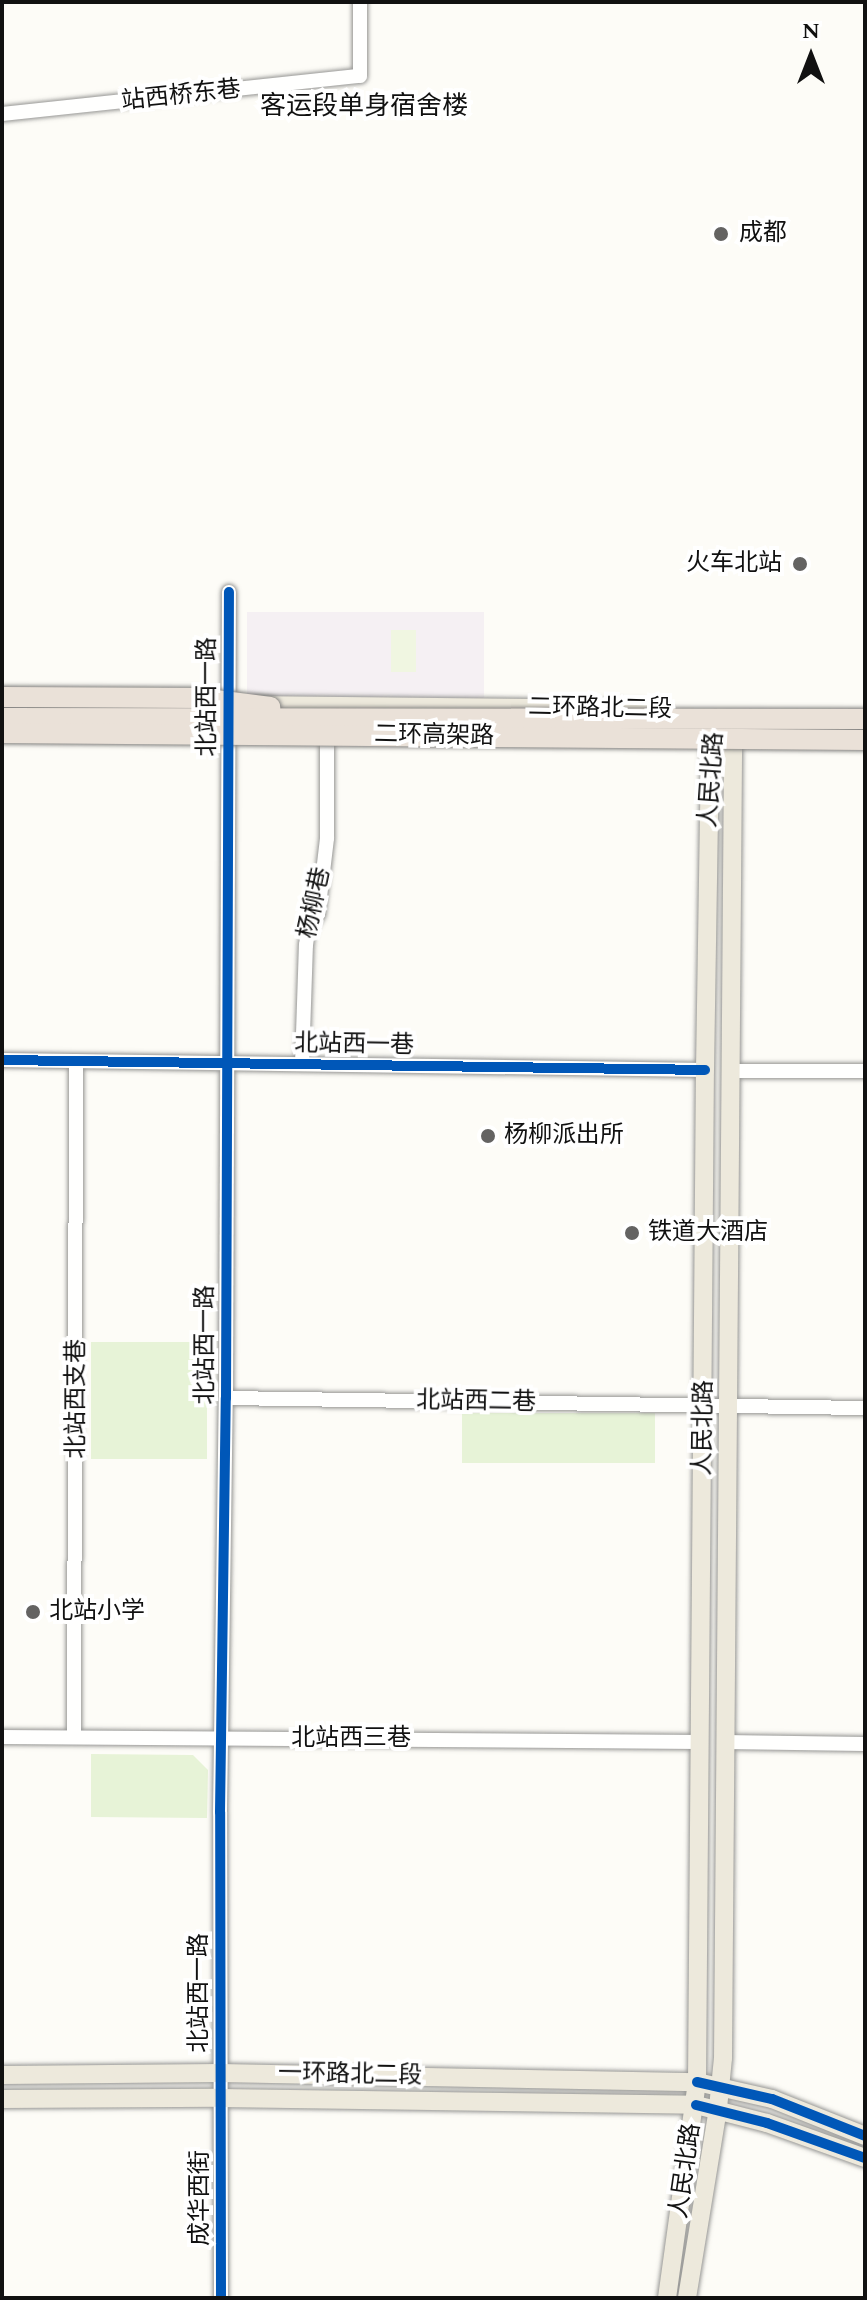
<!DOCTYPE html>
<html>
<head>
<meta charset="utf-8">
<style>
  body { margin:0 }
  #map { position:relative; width:867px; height:2300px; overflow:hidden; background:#fdfcf7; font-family:Spectral,"Noto Sans SC",serif }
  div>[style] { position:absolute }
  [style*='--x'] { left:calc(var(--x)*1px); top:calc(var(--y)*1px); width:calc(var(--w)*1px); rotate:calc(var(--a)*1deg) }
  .industrial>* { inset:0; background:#f5f0f3; transform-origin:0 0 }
  .green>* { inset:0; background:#e7f3d7; transform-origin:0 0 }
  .pitch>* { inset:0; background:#f0f6e1; transform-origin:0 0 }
  .roads { filter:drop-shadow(0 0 2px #979795) drop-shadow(0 0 2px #979795) }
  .minor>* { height:14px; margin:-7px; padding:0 7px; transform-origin:7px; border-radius:7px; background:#fffffe }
  .major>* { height:18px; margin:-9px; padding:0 9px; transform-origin:9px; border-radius:9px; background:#ede9dc }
  .bridges { filter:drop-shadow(0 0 2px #858482) drop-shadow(0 0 2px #858482) }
  .highway-bridge>* { height:20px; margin:-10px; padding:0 10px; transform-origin:10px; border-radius:10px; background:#eae1d8 }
  .cycleway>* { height:10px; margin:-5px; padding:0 5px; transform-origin:5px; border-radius:5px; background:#0057b8 }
  .dots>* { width:22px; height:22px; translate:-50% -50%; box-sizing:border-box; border:4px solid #fff; border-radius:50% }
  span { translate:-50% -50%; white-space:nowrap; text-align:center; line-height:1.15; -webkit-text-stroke:8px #fff; paint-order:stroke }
  .street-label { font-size:24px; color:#111 }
  .poi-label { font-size:24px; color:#111 }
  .left { translate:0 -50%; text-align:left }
  .right { translate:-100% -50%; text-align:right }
  .neighbourhood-label { font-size:26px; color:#111 }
  .frame { position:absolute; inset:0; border:4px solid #111; pointer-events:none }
  .north { position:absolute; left:771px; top:16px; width:80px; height:80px; -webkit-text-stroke:6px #fff; paint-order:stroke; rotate:0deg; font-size:22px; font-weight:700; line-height:32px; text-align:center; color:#111 }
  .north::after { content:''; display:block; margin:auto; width:28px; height:36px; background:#111; clip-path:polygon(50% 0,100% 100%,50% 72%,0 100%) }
</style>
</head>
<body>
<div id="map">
  <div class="industrial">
    <i style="left:247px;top:612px;width:237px;height:89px"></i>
  </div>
  <div class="green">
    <i style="left:91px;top:1342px;width:116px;height:117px"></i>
    <i style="left:462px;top:1413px;width:193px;height:50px"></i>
    <i style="clip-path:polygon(91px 1754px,193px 1755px,208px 1770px,207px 1818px,91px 1817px)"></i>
  </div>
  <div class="pitch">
    <i style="left:391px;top:630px;width:25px;height:42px"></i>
  </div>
  <div class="roads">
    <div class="minor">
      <i style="--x:2;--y:114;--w:360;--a:-6.1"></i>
      <i style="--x:360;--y:76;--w:74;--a:-90"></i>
      <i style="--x:2;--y:1060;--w:703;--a:0.81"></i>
      <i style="--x:302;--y:1064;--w:119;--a:-88.1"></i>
      <i style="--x:306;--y:945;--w:15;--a:-82"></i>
      <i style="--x:308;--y:930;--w:19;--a:-58"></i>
      <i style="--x:318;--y:914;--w:77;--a:-83.2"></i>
      <i style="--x:327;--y:838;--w:96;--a:-90"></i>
      <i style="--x:730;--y:1071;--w:135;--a:0"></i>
      <i style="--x:226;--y:1398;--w:639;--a:0.9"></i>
      <i style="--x:2;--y:1737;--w:698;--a:0.41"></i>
      <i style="--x:74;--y:1737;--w:676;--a:-89.83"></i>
      <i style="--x:724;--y:1742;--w:141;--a:0.8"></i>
      <i style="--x:221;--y:2298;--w:486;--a:-90.1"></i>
      <i style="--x:220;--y:1812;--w:414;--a:-89.2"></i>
      <i style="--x:226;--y:1398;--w:806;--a:-89.79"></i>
    </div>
    <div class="major">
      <i style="--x:256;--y:705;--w:386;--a:0.6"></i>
      <i style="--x:2;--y:2075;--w:218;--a:-0.5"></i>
      <i style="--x:220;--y:2073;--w:477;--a:1.1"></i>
      <i style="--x:697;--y:2082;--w:77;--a:12.8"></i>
      <i style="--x:772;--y:2099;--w:100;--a:21.7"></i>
      <i style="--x:2;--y:2099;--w:218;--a:-0.3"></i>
      <i style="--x:220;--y:2098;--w:476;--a:0.8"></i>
      <i style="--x:696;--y:2105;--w:73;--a:14.2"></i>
      <i style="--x:767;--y:2123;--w:104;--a:19.7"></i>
      <i style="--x:667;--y:2298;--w:218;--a:-82.1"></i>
      <i style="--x:697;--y:2082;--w:1012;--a:-89.55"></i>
      <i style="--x:705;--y:1070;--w:325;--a:-89.1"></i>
      <i style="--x:710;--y:745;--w:22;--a:-77"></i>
      <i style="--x:687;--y:2298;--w:193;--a:-80.7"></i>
      <i style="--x:718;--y:2108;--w:50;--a:-84.3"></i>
      <i style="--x:723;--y:2058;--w:1313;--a:-89.56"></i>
      <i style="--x:733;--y:745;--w:19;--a:-111"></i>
    </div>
  </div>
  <div class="bridges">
    <div class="highway-bridge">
      <i style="--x:2;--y:697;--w:198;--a:0.3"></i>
      <i style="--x:200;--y:698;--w:71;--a:7.3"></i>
      <i style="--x:2;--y:718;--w:863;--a:0.07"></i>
      <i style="--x:2;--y:733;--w:863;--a:0.46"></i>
    </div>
  </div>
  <div class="cycleway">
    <i style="--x:2;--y:1060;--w:703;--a:0.81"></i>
    <i style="--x:697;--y:2082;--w:77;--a:12.8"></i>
    <i style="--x:772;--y:2099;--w:100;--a:21.7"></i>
    <i style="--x:696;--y:2105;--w:73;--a:14.2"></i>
    <i style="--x:767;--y:2123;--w:104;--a:19.7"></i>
    <i style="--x:221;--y:2298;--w:486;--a:-90.1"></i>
    <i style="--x:220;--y:1812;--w:414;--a:-89.2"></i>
    <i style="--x:226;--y:1398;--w:806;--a:-89.79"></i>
  </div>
  <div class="dots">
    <i style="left:721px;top:234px;background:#646362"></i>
    <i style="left:800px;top:564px;background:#646362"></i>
    <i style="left:488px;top:1136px;background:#646362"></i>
    <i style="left:632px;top:1233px;background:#646362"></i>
    <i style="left:33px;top:1612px;background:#646362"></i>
  </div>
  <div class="street-label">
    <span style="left:181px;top:96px;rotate:-6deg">站西桥东巷</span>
    <span style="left:208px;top:697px;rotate:-90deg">北站西一路</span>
    <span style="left:600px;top:709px;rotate:1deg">二环路北二段</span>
    <span style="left:434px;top:736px;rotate:1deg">二环高架路</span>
    <span style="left:712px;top:780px;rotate:-86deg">人民北路</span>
    <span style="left:315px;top:903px;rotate:-78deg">杨柳巷</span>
    <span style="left:354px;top:1045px;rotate:1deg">北站西一巷</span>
    <span style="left:206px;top:1345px;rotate:-90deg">北站西一路</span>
    <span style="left:77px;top:1399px;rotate:-90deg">北站西支巷</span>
    <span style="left:476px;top:1402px;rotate:1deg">北站西二巷</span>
    <span style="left:704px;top:1428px;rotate:-89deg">人民北路</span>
    <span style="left:351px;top:1739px">北站西三巷</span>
    <span style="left:200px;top:1993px;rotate:-90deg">北站西一路</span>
    <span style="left:350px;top:2075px;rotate:1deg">一环路北二段</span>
    <span style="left:686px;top:2171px;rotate:-82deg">人民北路</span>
    <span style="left:201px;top:2198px;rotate:-90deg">成华西街</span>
  </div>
  <div class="poi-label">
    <span class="left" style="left:739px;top:234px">成都</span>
    <span class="right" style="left:782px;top:564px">火车北站</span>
    <span class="left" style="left:504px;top:1136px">杨柳派出所</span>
    <span class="left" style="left:648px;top:1233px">铁道大酒店</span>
    <span class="left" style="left:49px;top:1612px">北站小学</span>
  </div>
  <div class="neighbourhood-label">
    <span style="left:364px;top:107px">客运段单身宿舍楼</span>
  </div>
  <div class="frame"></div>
  <div class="north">N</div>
</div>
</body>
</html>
